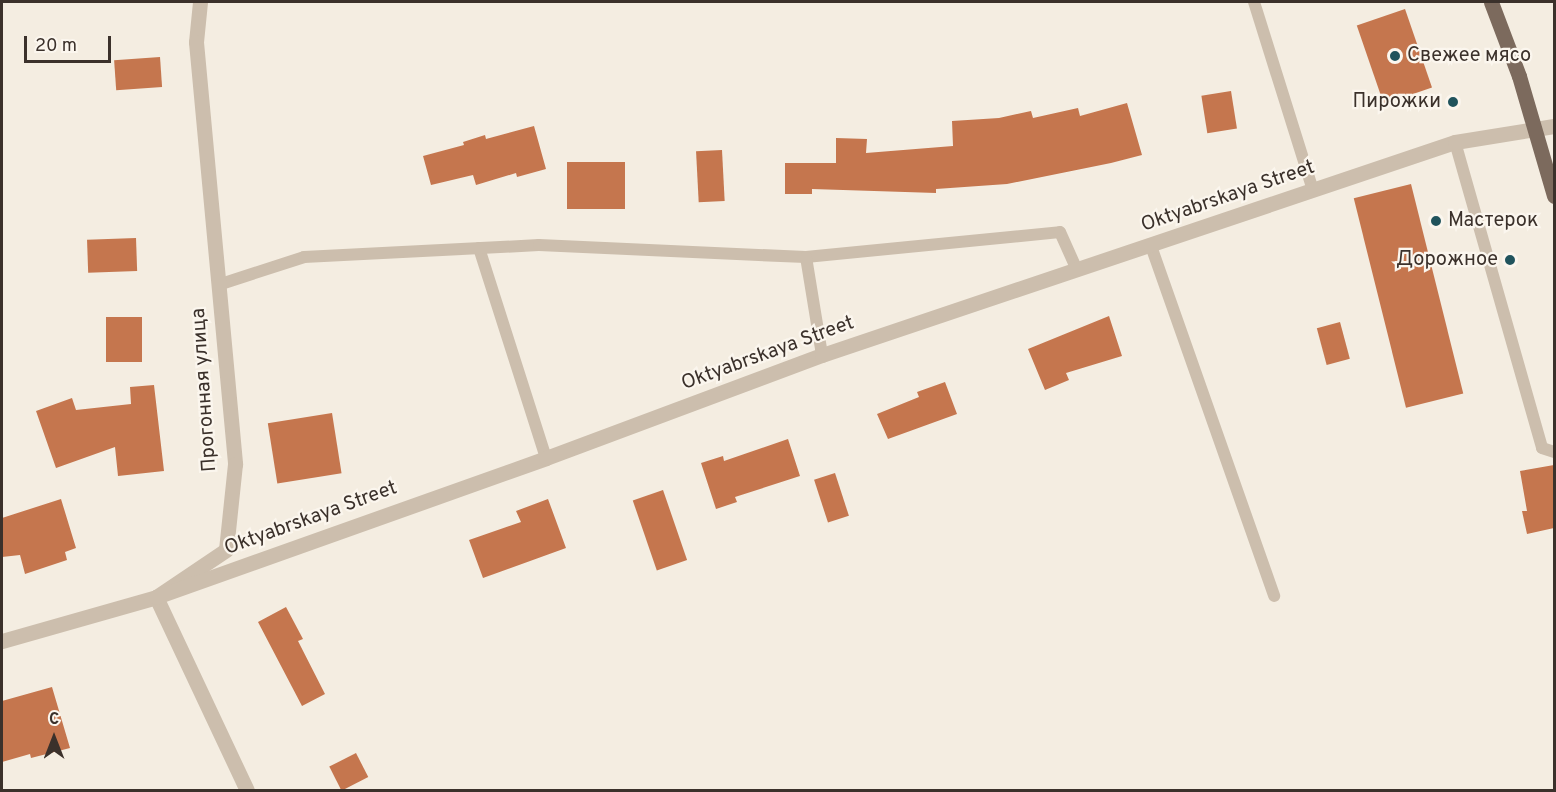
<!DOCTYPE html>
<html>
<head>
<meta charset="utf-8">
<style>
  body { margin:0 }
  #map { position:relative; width:1556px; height:792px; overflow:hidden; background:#f4ede1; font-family:Overpass,sans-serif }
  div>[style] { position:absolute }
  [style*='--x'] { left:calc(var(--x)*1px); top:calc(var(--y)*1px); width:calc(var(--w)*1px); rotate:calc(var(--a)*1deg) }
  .building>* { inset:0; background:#c5764e; transform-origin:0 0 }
  .service>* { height:12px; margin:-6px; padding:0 6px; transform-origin:6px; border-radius:6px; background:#ccbead }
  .minor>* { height:15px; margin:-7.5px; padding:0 7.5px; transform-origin:7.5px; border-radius:7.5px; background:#ccbead }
  .primary>* { height:15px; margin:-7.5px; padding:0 7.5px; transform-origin:7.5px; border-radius:7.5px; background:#7c6a5d }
  .dots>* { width:16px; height:16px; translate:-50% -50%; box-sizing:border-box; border:3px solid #fbf6ee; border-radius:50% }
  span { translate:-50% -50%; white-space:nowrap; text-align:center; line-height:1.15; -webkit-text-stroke:4.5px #fbf6ee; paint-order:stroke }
  .poi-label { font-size:20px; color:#3b312b }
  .left { translate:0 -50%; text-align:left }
  .right { translate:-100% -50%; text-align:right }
  .street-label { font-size:20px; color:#3b312b }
  .frame { position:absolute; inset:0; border:3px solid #3b312b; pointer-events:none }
  .north { position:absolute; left:24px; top:708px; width:60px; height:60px; -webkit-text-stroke:4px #fbf6ee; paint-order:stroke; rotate:0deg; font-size:16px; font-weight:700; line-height:24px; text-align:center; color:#3b312b }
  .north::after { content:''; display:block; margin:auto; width:21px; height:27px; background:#3b312b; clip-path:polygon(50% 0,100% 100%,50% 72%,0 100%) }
  .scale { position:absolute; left:24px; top:36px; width:87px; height:27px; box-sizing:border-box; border:3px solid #3b312b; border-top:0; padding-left:8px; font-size:18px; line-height:21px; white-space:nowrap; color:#3b312b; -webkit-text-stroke:4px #fbf6ee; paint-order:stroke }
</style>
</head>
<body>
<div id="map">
  <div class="building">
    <i style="left:1405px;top:9px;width:83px;height:51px;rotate:71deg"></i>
    <i style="left:160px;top:57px;width:30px;height:46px;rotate:86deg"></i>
    <i style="left:1231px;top:91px;width:38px;height:30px;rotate:81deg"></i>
    <i style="clip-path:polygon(1127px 103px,1142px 155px,1111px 163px,1007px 184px,936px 189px,936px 193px,812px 189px,812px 194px,785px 194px,785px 163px,836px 163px,836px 138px,867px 139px,866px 153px,953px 146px,952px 121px,999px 118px,1031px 111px,1033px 118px,1078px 108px,1080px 116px)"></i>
    <i style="clip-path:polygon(534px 126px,546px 169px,517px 177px,516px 173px,476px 185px,473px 175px,431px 185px,423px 156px,464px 145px,463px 142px,485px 135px,486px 139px)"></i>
    <i style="left:722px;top:150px;width:51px;height:26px;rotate:87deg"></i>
    <i style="left:625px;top:162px;width:47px;height:58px;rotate:90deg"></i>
    <i style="left:1411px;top:184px;width:216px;height:59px;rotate:76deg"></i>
    <i style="left:136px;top:238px;width:33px;height:49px;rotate:88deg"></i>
    <i style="clip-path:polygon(1109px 316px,1122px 356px,1066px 373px,1069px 380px,1045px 390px,1028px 349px)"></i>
    <i style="left:106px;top:317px;width:36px;height:45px"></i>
    <i style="left:1340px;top:322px;width:38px;height:24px;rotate:75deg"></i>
    <i style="clip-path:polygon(945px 382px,957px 414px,888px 439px,877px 414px,919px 397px,917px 392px)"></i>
    <i style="clip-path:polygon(154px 385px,164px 471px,118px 476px,115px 447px,56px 468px,36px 411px,72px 398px,76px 410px,131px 404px,130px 387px)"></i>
    <i style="left:332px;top:413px;width:61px;height:65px;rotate:81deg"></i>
    <i style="clip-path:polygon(788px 439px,800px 476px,735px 497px,737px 502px,716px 509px,701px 463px,723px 456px,724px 461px)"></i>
    <i style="clip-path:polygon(1554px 465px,1554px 528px,1527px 534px,1522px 511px,1527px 511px,1520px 471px)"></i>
    <i style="left:835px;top:473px;width:45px;height:22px;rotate:72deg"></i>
    <i style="left:663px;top:490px;width:74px;height:32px;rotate:71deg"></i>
    <i style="clip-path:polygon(61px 499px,76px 548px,65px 552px,67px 560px,25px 574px,20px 555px,2px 557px,2px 518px)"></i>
    <i style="clip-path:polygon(548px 499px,566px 548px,483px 578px,469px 540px,521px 522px,516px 511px)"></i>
    <i style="clip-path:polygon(286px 607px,303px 639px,298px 641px,325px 694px,302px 706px,258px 622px)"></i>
    <i style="clip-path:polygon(52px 687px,70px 748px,31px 758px,30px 754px,2px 762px,2px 701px)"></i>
    <i style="left:356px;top:753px;width:27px;height:30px;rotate:63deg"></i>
  </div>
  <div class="service">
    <i style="--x:1254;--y:2;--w:197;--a:72.6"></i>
    <i style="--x:1455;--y:142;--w:318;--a:74.1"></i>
    <i style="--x:1542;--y:448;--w:13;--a:18"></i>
    <i style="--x:1151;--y:246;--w:371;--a:70.6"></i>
    <i style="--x:479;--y:248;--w:220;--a:72.3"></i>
    <i style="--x:806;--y:257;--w:255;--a:-5.6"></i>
    <i style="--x:1060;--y:232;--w:42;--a:65.9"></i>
    <i style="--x:218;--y:285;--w:90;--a:-18"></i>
    <i style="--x:304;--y:257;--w:235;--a:-2.9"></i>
    <i style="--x:539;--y:245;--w:267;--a:2.6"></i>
    <i style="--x:806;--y:257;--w:99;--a:80.7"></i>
  </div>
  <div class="minor">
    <i style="--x:200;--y:2;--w:40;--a:95.7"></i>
    <i style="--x:196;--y:42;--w:424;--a:84.7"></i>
    <i style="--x:235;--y:464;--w:86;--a:96"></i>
    <i style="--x:226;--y:550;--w:84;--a:146.1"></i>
    <i style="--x:156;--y:597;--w:213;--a:64.8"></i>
    <i style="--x:2;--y:641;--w:160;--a:-15.9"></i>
    <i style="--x:156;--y:597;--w:414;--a:-19.6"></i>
    <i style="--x:546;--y:458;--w:295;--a:-20.5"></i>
    <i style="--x:822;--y:355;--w:668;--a:-18.6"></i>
    <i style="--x:1455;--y:142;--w:100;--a:-9.2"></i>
  </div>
  <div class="primary">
    <i style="--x:1491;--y:2;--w:79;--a:69.3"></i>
    <i style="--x:1519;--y:76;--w:125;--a:73.7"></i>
  </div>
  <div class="dots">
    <i style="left:1395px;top:56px;background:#20535c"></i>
    <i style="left:1453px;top:102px;background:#20535c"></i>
    <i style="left:1436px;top:221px;background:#20535c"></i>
    <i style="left:1510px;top:260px;background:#20535c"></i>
  </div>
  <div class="poi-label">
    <span class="left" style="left:1407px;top:56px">Свежее мясо</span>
    <span class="right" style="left:1441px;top:102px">Пирожки</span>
    <span class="left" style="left:1448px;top:221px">Мастерок</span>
    <span class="right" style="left:1498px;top:260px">Дорожное</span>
  </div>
  <div class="street-label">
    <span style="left:1228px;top:197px;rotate:-19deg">Oktyabrskaya Street</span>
    <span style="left:768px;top:354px;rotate:-20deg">Oktyabrskaya Street</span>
    <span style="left:205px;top:390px;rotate:-94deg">Прогонная улица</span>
    <span style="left:311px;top:519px;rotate:-20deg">Oktyabrskaya Street</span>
  </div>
  <div class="frame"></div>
  <div class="north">С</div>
  <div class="scale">20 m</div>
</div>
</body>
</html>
